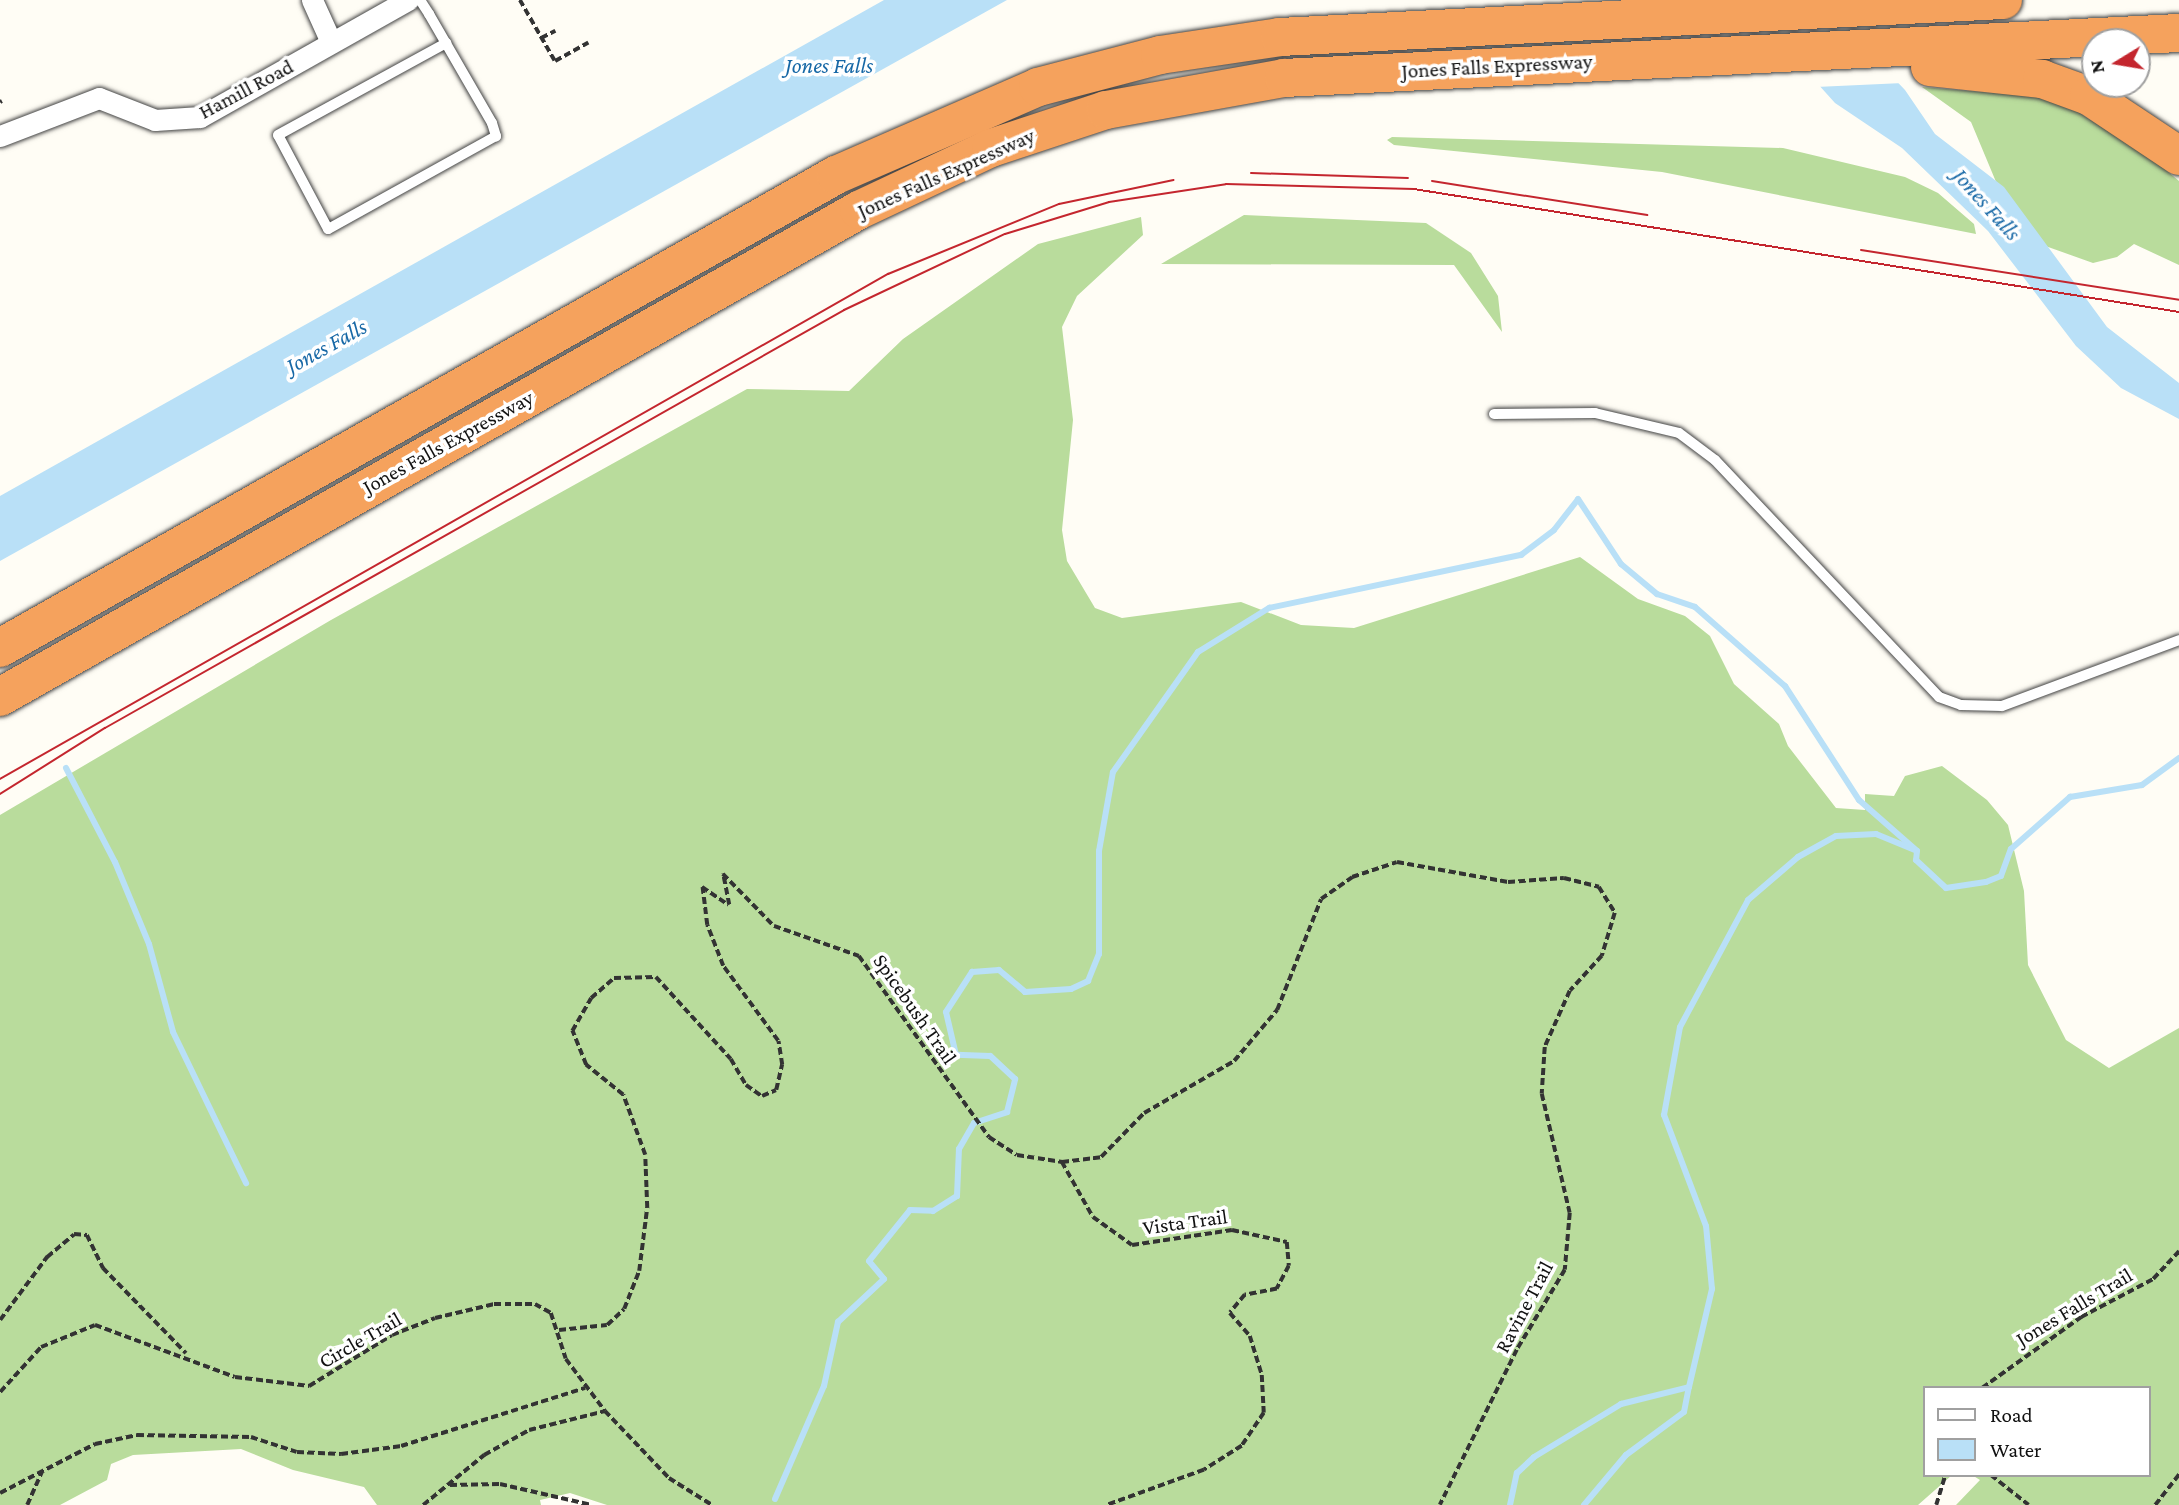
<!DOCTYPE html>
<html>
<head>
<meta charset="utf-8">
<style>
  body { margin:0 }
  #map { position:relative; width:2179px; height:1505px; overflow:hidden; background:#fffdf5; font-family:"Crimson Pro",serif }
  div>[style] { position:absolute }
  [style*='--x'] { left:calc(var(--x)*1px); top:calc(var(--y)*1px); width:calc(var(--w)*1px); rotate:calc(var(--a)*1deg) }
  .forest>* { inset:0; background:#b9dc9c }
  .water>* { inset:0; background:#b9e0f7 }
  .pier>* { inset:0; background:#fffdf5 }
  .stream>* { height:6px; margin:-3px; padding:0 3px; transform-origin:3px; border-radius:3px; background:#b9e0f7 }
  .path>* { height:3.5px; margin-top:-1.75px; transform-origin:0; background:repeating-linear-gradient(90deg,#333 0 7px,transparent 0 10.5px) }
  .roads { filter:drop-shadow(0 0 2px #444) drop-shadow(0 0 2px #444) }
  .service>* { height:10px; margin:-5px; padding:0 5px; transform-origin:5px; border-radius:5px; background:#fff }
  .minor>* { height:21px; margin:-10.5px; padding:0 10.5px; transform-origin:10.5px; border-radius:10.5px; background:#fff }
  .motorway>* { height:38px; margin:-19px; padding:0 19px; transform-origin:19px; border-radius:19px; background:#f5a25d }
  .tram>* { height:2px; margin:-1px; padding:0 1px; transform-origin:1px; border-radius:1px; background:#c4262e }
  span { translate:-50% -50%; white-space:nowrap; text-align:center; line-height:1.15; -webkit-text-stroke:7px #fff; paint-order:stroke }
  .street-label { font-size:21px; color:#111 }
  .water-label { font-size:23px; color:#1768a6; font-style:italic }
  .legend { position:absolute; left:1923px; top:1386px; width:228px; height:91px; box-sizing:border-box; background:#fff; border:2px solid #a0a0a0; margin:0; padding:9px 12px; list-style:none; font-size:21px; color:#111 }
  .legend li { display:flex; align-items:center; gap:14px; height:35px }
  .legend b { width:35px; border:2px solid #a0a0a0 }
  .north { position:absolute; left:2081px; top:28px; width:70px; height:70px; box-sizing:border-box; background:#fff; border:2px solid #a0a0a0; border-radius:50%; rotate:259deg; font-size:19px; font-weight:700; line-height:28px; text-align:center; color:#111 }
  .north::after { content:''; display:block; margin:auto; width:24px; height:32px; background:#c4262e; clip-path:polygon(50% 0,100% 100%,50% 72%,0 100%) }
</style>
</head>
<body>
<div id="map">
  <div class="forest">
    <i style="clip-path:polygon(1922px 87px,2056px 98px,2155px 161px,2179px 181px,2179px 265px,2134px 244px,2117px 257px,2093px 263px,2037px 243px,1999px 189px,1971px 122px)"></i>
    <i style="clip-path:polygon(1392px 137px,1783px 148px,1905px 177px,1938px 193px,1974px 224px,1976px 234px,1662px 172px,1394px 145px,1387px 140px)"></i>
    <i style="clip-path:polygon(1244px 215px,1426px 223px,1471px 253px,1498px 296px,1502px 332px,1454px 265px,1161px 264px)"></i>
    <i style="clip-path:polygon(1141px 217px,1143px 235px,1077px 296px,1062px 327px,1073px 420px,1062px 530px,1067px 561px,1095px 608px,1122px 618px,1241px 602px,1301px 625px,1354px 628px,1580px 557px,1638px 599px,1685px 616px,1710px 636px,1734px 684px,1779px 724px,1788px 746px,1836px 808px,1865px 810px,1865px 794px,1894px 796px,1905px 776px,1942px 766px,1987px 800px,2008px 825px,2024px 891px,2028px 965px,2066px 1040px,2109px 1068px,2179px 1028px,2179px 1505px,1956px 1505px,1980px 1480px,1972px 1475px,2149px 1475px,2149px 1388px,1925px 1388px,1925px 1475px,1952px 1475px,1918px 1505px,607px 1505px,570px 1493px,540px 1500px,541px 1505px,377px 1505px,364px 1487px,293px 1470px,241px 1449px,133px 1455px,111px 1464px,107px 1480px,60px 1505px,0 1505px,0 815px,331px 620px,747px 389px,849px 391px,903px 339px,1038px 244px)"></i>
  </div>
  <div class="water">
    <i style="clip-path:polygon(884px 0,1007px 0,0 561px,0 496px)"></i>
    <i style="clip-path:polygon(1742px 0,1819px 0,1905px 90px,1935px 134px,2004px 187px,2107px 327px,2179px 383px,2179px 419px,2121px 388px,2076px 346px,1988px 231px,1902px 148px,1835px 103px)"></i>
  </div>
  <div class="pier">
    <i style="clip-path:polygon(1824px 0,1903px 83px,1816px 87px,1739px 2px)"></i>
  </div>
  <div class="stream">
    <i style="--x:66;--y:768;--w:106;--a:62.5"></i>
    <i style="--x:115;--y:862;--w:89;--a:67.5"></i>
    <i style="--x:149;--y:944;--w:91;--a:74.7"></i>
    <i style="--x:173;--y:1032;--w:168;--a:64.2"></i>
    <i style="--x:775;--y:1499;--w:123;--a:-66.6"></i>
    <i style="--x:824;--y:1386;--w:66;--a:-77.7"></i>
    <i style="--x:838;--y:1322;--w:63;--a:-43.1"></i>
    <i style="--x:884;--y:1279;--w:23;--a:-130"></i>
    <i style="--x:869;--y:1261;--w:65;--a:-51.2"></i>
    <i style="--x:910;--y:1210;--w:23;--a:2"></i>
    <i style="--x:933;--y:1211;--w:28;--a:-32"></i>
    <i style="--x:957;--y:1196;--w:47;--a:-87.6"></i>
    <i style="--x:959;--y:1149;--w:30;--a:-60"></i>
    <i style="--x:974;--y:1123;--w:35;--a:-18"></i>
    <i style="--x:1007;--y:1112;--w:34;--a:-76"></i>
    <i style="--x:1015;--y:1079;--w:34;--a:-137"></i>
    <i style="--x:990;--y:1056;--w:34;--a:-178"></i>
    <i style="--x:956;--y:1055;--w:44;--a:-103.1"></i>
    <i style="--x:946;--y:1012;--w:48;--a:-57"></i>
    <i style="--x:972;--y:972;--w:27;--a:-4"></i>
    <i style="--x:999;--y:970;--w:34;--a:40"></i>
    <i style="--x:1025;--y:992;--w:46;--a:-3.7"></i>
    <i style="--x:1071;--y:989;--w:19;--a:-25"></i>
    <i style="--x:1088;--y:981;--w:29;--a:-68"></i>
    <i style="--x:1099;--y:954;--w:103;--a:-90"></i>
    <i style="--x:1099;--y:851;--w:80;--a:-80"></i>
    <i style="--x:1113;--y:772;--w:147;--a:-54.7"></i>
    <i style="--x:1198;--y:652;--w:84;--a:-31.8"></i>
    <i style="--x:1269;--y:608;--w:258;--a:-11.9"></i>
    <i style="--x:1521;--y:555;--w:41;--a:-37.1"></i>
    <i style="--x:1554;--y:530;--w:39;--a:-52"></i>
    <i style="--x:1578;--y:499;--w:78;--a:56.5"></i>
    <i style="--x:1621;--y:564;--w:47;--a:39.8"></i>
    <i style="--x:1657;--y:594;--w:40;--a:18.9"></i>
    <i style="--x:1695;--y:607;--w:120;--a:41.3"></i>
    <i style="--x:1785;--y:686;--w:136;--a:57"></i>
    <i style="--x:1859;--y:800;--w:77;--a:41.3"></i>
    <i style="--x:1510;--y:1505;--w:33;--a:-78"></i>
    <i style="--x:1517;--y:1473;--w:23;--a:-43"></i>
    <i style="--x:1534;--y:1457;--w:102;--a:-31.3"></i>
    <i style="--x:1621;--y:1404;--w:70;--a:-14"></i>
    <i style="--x:1689;--y:1387;--w:101;--a:-76.8"></i>
    <i style="--x:1712;--y:1289;--w:63;--a:-95.4"></i>
    <i style="--x:1706;--y:1226;--w:119;--a:-110.7"></i>
    <i style="--x:1664;--y:1115;--w:89;--a:-79.7"></i>
    <i style="--x:1680;--y:1027;--w:144;--a:-61.8"></i>
    <i style="--x:1748;--y:900;--w:66;--a:-40.7"></i>
    <i style="--x:1798;--y:857;--w:43;--a:-28.9"></i>
    <i style="--x:1836;--y:836;--w:40;--a:-2.9"></i>
    <i style="--x:1876;--y:834;--w:44;--a:22.5"></i>
    <i style="--x:1917;--y:851;--w:9;--a:96"></i>
    <i style="--x:1916;--y:860;--w:41;--a:43"></i>
    <i style="--x:1946;--y:888;--w:40;--a:-8.5"></i>
    <i style="--x:1986;--y:882;--w:16;--a:-22"></i>
    <i style="--x:2001;--y:876;--w:29;--a:-70"></i>
    <i style="--x:2011;--y:849;--w:79;--a:-41.4"></i>
    <i style="--x:2070;--y:797;--w:73;--a:-9.5"></i>
    <i style="--x:2142;--y:785;--w:46;--a:-36.1"></i>
    <i style="--x:1584;--y:1505;--w:65;--a:-50"></i>
    <i style="--x:1626;--y:1455;--w:72;--a:-36.6"></i>
    <i style="--x:1684;--y:1412;--w:25;--a:-79"></i>
  </div>
  <div class="path">
    <i style="--x:520;--y:0;--w:70;--a:60.2"></i>
    <i style="--x:555;--y:61;--w:38;--a:-29"></i>
    <i style="--x:541;--y:38;--w:16;--a:-27"></i>
    <i style="--x:0;--y:102;--w:2;--a:-27"></i>
    <i style="--x:1062;--y:1162;--w:63;--a:60.6"></i>
    <i style="--x:1093;--y:1217;--w:48;--a:35.7"></i>
    <i style="--x:1132;--y:1245;--w:101;--a:-8.5"></i>
    <i style="--x:1232;--y:1230;--w:56;--a:12.3"></i>
    <i style="--x:1287;--y:1242;--w:24;--a:85"></i>
    <i style="--x:1289;--y:1266;--w:26;--a:118"></i>
    <i style="--x:1277;--y:1289;--w:33;--a:169"></i>
    <i style="--x:1245;--y:1295;--w:23;--a:130"></i>
    <i style="--x:1230;--y:1313;--w:30;--a:49"></i>
    <i style="--x:1250;--y:1336;--w:41;--a:72.9"></i>
    <i style="--x:1262;--y:1375;--w:38;--a:87"></i>
    <i style="--x:1264;--y:1413;--w:40;--a:124"></i>
    <i style="--x:1242;--y:1446;--w:45;--a:147.7"></i>
    <i style="--x:1204;--y:1470;--w:102;--a:160"></i>
    <i style="--x:0;--y:1320;--w:79;--a:-53.3"></i>
    <i style="--x:47;--y:1257;--w:35;--a:-40"></i>
    <i style="--x:74;--y:1234;--w:13;--a:4"></i>
    <i style="--x:87;--y:1235;--w:37;--a:64"></i>
    <i style="--x:103;--y:1268;--w:119;--a:45.7"></i>
    <i style="--x:559;--y:1330;--w:48;--a:-5.9"></i>
    <i style="--x:607;--y:1325;--w:23;--a:-43"></i>
    <i style="--x:624;--y:1309;--w:41;--a:-68.5"></i>
    <i style="--x:639;--y:1271;--w:64;--a:-82.8"></i>
    <i style="--x:647;--y:1208;--w:53;--a:-92.2"></i>
    <i style="--x:645;--y:1155;--w:64;--a:-110.1"></i>
    <i style="--x:623;--y:1095;--w:48;--a:-141"></i>
    <i style="--x:586;--y:1065;--w:37;--a:-112"></i>
    <i style="--x:572;--y:1031;--w:38;--a:-60"></i>
    <i style="--x:591;--y:998;--w:30;--a:-41"></i>
    <i style="--x:614;--y:978;--w:42;--a:-1.4"></i>
    <i style="--x:656;--y:977;--w:111;--a:47.6"></i>
    <i style="--x:731;--y:1059;--w:30;--a:60"></i>
    <i style="--x:746;--y:1085;--w:19;--a:35"></i>
    <i style="--x:762;--y:1096;--w:15;--a:-23"></i>
    <i style="--x:776;--y:1090;--w:26;--a:-77"></i>
    <i style="--x:782;--y:1065;--w:24;--a:-99"></i>
    <i style="--x:778;--y:1041;--w:93;--a:-126.3"></i>
    <i style="--x:723;--y:966;--w:44;--a:-111.3"></i>
    <i style="--x:707;--y:925;--w:38;--a:-97"></i>
    <i style="--x:702;--y:887;--w:32;--a:34"></i>
    <i style="--x:729;--y:905;--w:32;--a:-101"></i>
    <i style="--x:723;--y:874;--w:73;--a:45.6"></i>
    <i style="--x:774;--y:926;--w:90;--a:19.4"></i>
    <i style="--x:859;--y:956;--w:223;--a:54.3"></i>
    <i style="--x:989;--y:1137;--w:33;--a:33"></i>
    <i style="--x:1017;--y:1155;--w:46;--a:8.8"></i>
    <i style="--x:1062;--y:1162;--w:39;--a:-7"></i>
    <i style="--x:1101;--y:1157;--w:62;--a:-45.7"></i>
    <i style="--x:1144;--y:1113;--w:104;--a:-30"></i>
    <i style="--x:1234;--y:1061;--w:67;--a:-49.9"></i>
    <i style="--x:1277;--y:1010;--w:119;--a:-68.4"></i>
    <i style="--x:1321;--y:899;--w:38;--a:-35"></i>
    <i style="--x:1352;--y:877;--w:47;--a:-18.4"></i>
    <i style="--x:1397;--y:862;--w:113;--a:10.2"></i>
    <i style="--x:1508;--y:882;--w:56;--a:-4.1"></i>
    <i style="--x:1564;--y:878;--w:36;--a:14"></i>
    <i style="--x:1599;--y:887;--w:31;--a:58"></i>
    <i style="--x:1615;--y:913;--w:45;--a:106.8"></i>
    <i style="--x:1602;--y:956;--w:47;--a:132.4"></i>
    <i style="--x:1570;--y:991;--w:61;--a:114.1"></i>
    <i style="--x:1545;--y:1047;--w:47;--a:93.7"></i>
    <i style="--x:1542;--y:1094;--w:122;--a:76.8"></i>
    <i style="--x:1570;--y:1213;--w:57;--a:95"></i>
    <i style="--x:1565;--y:1270;--w:93;--a:121"></i>
    <i style="--x:1517;--y:1350;--w:173;--a:116.4"></i>
    <i style="--x:1982;--y:1388;--w:122;--a:-35.6"></i>
    <i style="--x:2081;--y:1317;--w:81;--a:-27.8"></i>
    <i style="--x:2153;--y:1279;--w:38;--a:-47"></i>
    <i style="--x:0;--y:1392;--w:61;--a:-47.7"></i>
    <i style="--x:41;--y:1347;--w:58;--a:-22.2"></i>
    <i style="--x:95;--y:1325;--w:149;--a:20.4"></i>
    <i style="--x:235;--y:1377;--w:75;--a:6.9"></i>
    <i style="--x:309;--y:1386;--w:97;--a:-31.6"></i>
    <i style="--x:392;--y:1335;--w:46;--a:-21.6"></i>
    <i style="--x:435;--y:1318;--w:61;--a:-13.3"></i>
    <i style="--x:494;--y:1304;--w:41;--a:0"></i>
    <i style="--x:535;--y:1304;--w:18;--a:29"></i>
    <i style="--x:551;--y:1313;--w:48;--a:71.9"></i>
    <i style="--x:566;--y:1359;--w:65;--a:53.1"></i>
    <i style="--x:605;--y:1411;--w:93;--a:46.3"></i>
    <i style="--x:669;--y:1478;--w:51;--a:32.1"></i>
    <i style="--x:1991;--y:1475;--w:48;--a:38.3"></i>
    <i style="--x:450;--y:1485;--w:50;--a:-1.1"></i>
    <i style="--x:500;--y:1484;--w:94;--a:12.9"></i>
    <i style="--x:0;--y:1493;--w:107;--a:-27.3"></i>
    <i style="--x:95;--y:1444;--w:43;--a:-12.1"></i>
    <i style="--x:137;--y:1435;--w:114;--a:1"></i>
    <i style="--x:251;--y:1437;--w:48;--a:18.1"></i>
    <i style="--x:297;--y:1452;--w:44;--a:2.6"></i>
    <i style="--x:341;--y:1454;--w:61;--a:-7.6"></i>
    <i style="--x:401;--y:1446;--w:193;--a:-17.5"></i>
    <i style="--x:27;--y:1505;--w:36;--a:-66"></i>
    <i style="--x:423;--y:1505;--w:79;--a:-39.3"></i>
    <i style="--x:484;--y:1455;--w:51;--a:-29.1"></i>
    <i style="--x:529;--y:1430;--w:78;--a:-14"></i>
    <i style="--x:1936;--y:1505;--w:31;--a:-73"></i>
    <i style="--x:2155;--y:1505;--w:39;--a:-52"></i>
  </div>
  <div class="roads">
    <div class="service">
      <i style="--x:420;--y:0;--w:17;--a:57"></i>
      <i style="--x:429;--y:14;--w:126;--a:60"></i>
      <i style="--x:492;--y:123;--w:14;--a:73"></i>
      <i style="--x:496;--y:136;--w:192;--a:151"></i>
      <i style="--x:328;--y:229;--w:106;--a:-118"></i>
      <i style="--x:278;--y:135;--w:192;--a:-28.7"></i>
      <i style="--x:1494;--y:414;--w:101;--a:-0.6"></i>
      <i style="--x:1595;--y:413;--w:86;--a:13.4"></i>
      <i style="--x:1679;--y:433;--w:45;--a:36.9"></i>
      <i style="--x:1715;--y:460;--w:326;--a:46.6"></i>
      <i style="--x:1939;--y:697;--w:23;--a:20"></i>
      <i style="--x:1961;--y:705;--w:41;--a:1.4"></i>
      <i style="--x:2002;--y:706;--w:189;--a:-20.4"></i>
    </div>
    <div class="minor">
      <i style="--x:312;--y:0;--w:46;--a:65.7"></i>
      <i style="--x:0;--y:136;--w:106;--a:-21"></i>
      <i style="--x:99;--y:98;--w:60;--a:21.4"></i>
      <i style="--x:155;--y:120;--w:45;--a:-3.8"></i>
      <i style="--x:200;--y:117;--w:239;--a:-29.4"></i>
    </div>
    <div class="motorway">
      <i style="--x:1930;--y:67;--w:113;--a:6.1"></i>
      <i style="--x:2042;--y:79;--w:50;--a:19.9"></i>
      <i style="--x:2089;--y:96;--w:108;--a:33.7"></i>
      <i style="--x:0;--y:648;--w:961;--a:-29.5"></i>
      <i style="--x:836;--y:175;--w:220;--a:-23.5"></i>
      <i style="--x:1038;--y:87;--w:126;--a:-14.7"></i>
      <i style="--x:1160;--y:55;--w:121;--a:-8.5"></i>
      <i style="--x:1280;--y:37;--w:724;--a:-2.93"></i>
      <i style="--x:0;--y:697;--w:987;--a:-29.55"></i>
      <i style="--x:859;--y:210;--w:146;--a:-25.2"></i>
      <i style="--x:991;--y:148;--w:121;--a:-18.3"></i>
      <i style="--x:1106;--y:110;--w:181;--a:-10.2"></i>
      <i style="--x:1284;--y:78;--w:896;--a:-2.88"></i>
    </div>
  </div>
  <div class="tram">
    <i style="--x:1251;--y:173;--w:157;--a:1.8"></i>
    <i style="--x:1432;--y:181;--w:218;--a:9"></i>
    <i style="--x:1861;--y:250;--w:322;--a:8.9"></i>
    <i style="--x:0;--y:779;--w:1022;--a:-29.63"></i>
    <i style="--x:888;--y:274;--w:185;--a:-22.3"></i>
    <i style="--x:1059;--y:204;--w:117;--a:-11.8"></i>
    <i style="--x:0;--y:794;--w:124;--a:-32.2"></i>
    <i style="--x:105;--y:728;--w:849;--a:-29.49"></i>
    <i style="--x:844;--y:310;--w:178;--a:-25.3"></i>
    <i style="--x:1005;--y:234;--w:109;--a:-17.1"></i>
    <i style="--x:1109;--y:202;--w:118;--a:-8.7"></i>
    <i style="--x:1226;--y:184;--w:188;--a:1.5"></i>
    <i style="--x:1414;--y:189;--w:775;--a:9.13"></i>
  </div>
  <div class="street-label">
    <span style="left:1497px;top:66px;rotate:-3deg">Jones Falls Expressway</span>
    <span style="left:246px;top:89px;rotate:-28deg">Hamill Road</span>
    <span style="left:946px;top:173px;rotate:-24deg">Jones Falls Expressway</span>
    <span style="left:448px;top:442px;rotate:-29deg">Jones Falls Expressway</span>
    <span style="left:915px;top:1009px;rotate:55deg">Spicebush Trail</span>
    <span style="left:1185px;top:1222px;rotate:-8deg">Vista Trail</span>
    <span style="left:1524px;top:1307px;rotate:-62deg">Ravine Trail</span>
    <span style="left:2074px;top:1307px;rotate:-31deg">Jones Falls Trail</span>
    <span style="left:360px;top:1340px;rotate:-30deg">Circle Trail</span>
  </div>
  <div class="water-label">
    <span style="left:829px;top:65px">Jones Falls</span>
    <span style="left:1987px;top:204px;rotate:48deg">Jones Falls</span>
    <span style="left:326px;top:346px;rotate:-29deg">Jones Falls</span>
  </div>
  <ul class="legend">
  <li><b style="height:9px;background:#fff"></b>Road</li>
  <li><b style="height:19px;background:#b9e0f7"></b>Water</li>
  </ul>
  <div class="north">N</div>
</div>
</body>
</html>
